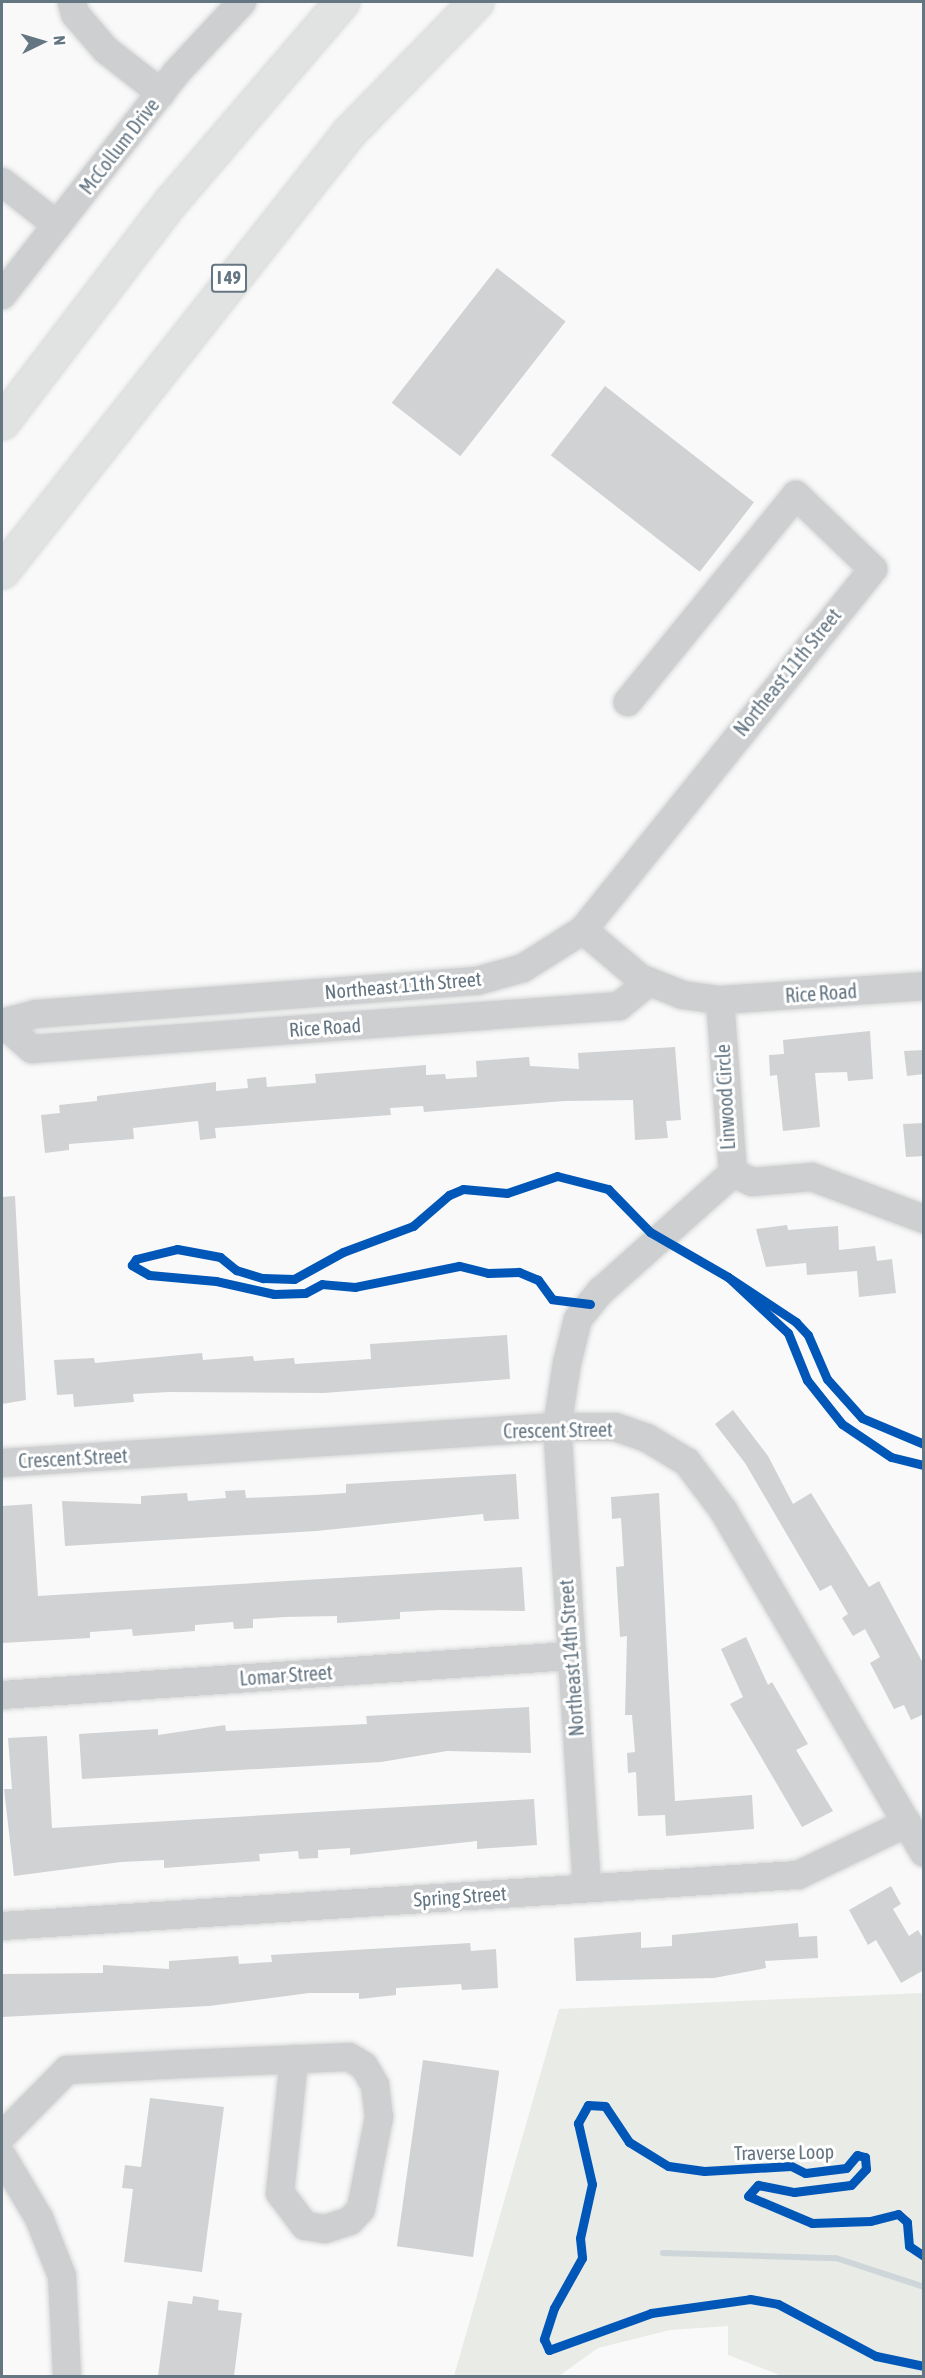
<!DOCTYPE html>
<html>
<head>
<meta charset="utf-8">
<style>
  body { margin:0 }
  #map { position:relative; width:925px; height:2378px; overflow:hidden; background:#f9f9f9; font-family:"Asap Condensed",sans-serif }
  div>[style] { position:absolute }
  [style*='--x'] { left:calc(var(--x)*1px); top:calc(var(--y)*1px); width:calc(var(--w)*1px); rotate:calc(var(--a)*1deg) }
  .green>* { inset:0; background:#e8ebe6 }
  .stream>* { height:6px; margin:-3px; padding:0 3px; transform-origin:3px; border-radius:3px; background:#ced6d9 }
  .building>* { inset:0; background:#d0d2d3; transform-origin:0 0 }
  .roads { filter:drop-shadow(0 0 2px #d5d6d6) drop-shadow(0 0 2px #d5d6d6) }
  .minor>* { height:28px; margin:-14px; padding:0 14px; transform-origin:14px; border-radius:14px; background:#cecfd0 }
  .highway>* { height:33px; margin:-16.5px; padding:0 16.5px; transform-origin:16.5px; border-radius:16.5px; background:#e1e2e2 }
  .cycleway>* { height:9px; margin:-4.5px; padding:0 4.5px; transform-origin:4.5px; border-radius:4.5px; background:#0057b8 }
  span { translate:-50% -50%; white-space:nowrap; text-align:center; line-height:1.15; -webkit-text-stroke:6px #fff; paint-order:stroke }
  .shield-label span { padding:2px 4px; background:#fff; border:2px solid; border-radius:4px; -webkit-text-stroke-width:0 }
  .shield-label { font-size:18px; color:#657683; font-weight:700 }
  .street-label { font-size:20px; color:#657683 }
  .frame { position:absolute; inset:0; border:3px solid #657683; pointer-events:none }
  .north { position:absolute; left:12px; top:12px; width:60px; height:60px; -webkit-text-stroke:4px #fff; paint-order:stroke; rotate:85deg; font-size:16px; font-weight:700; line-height:24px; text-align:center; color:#657683 }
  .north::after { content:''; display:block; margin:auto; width:21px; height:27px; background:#657683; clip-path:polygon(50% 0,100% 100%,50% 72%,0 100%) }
</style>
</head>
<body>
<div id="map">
  <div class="green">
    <i style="clip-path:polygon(923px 1993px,923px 2376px,782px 2376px,728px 2355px,728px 2326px,670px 2330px,598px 2348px,559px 2376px,454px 2376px,559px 2009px)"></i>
  </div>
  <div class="stream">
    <i style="--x:663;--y:2253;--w:173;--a:1.7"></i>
    <i style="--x:836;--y:2258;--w:93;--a:18.2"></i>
  </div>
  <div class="building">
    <i style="left:497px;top:268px;width:87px;height:171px;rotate:38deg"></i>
    <i style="left:605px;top:386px;width:189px;height:88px;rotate:38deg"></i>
    <i style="clip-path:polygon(870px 1031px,873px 1079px,848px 1081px,847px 1072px,815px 1073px,820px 1127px,783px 1131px,777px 1075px,770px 1076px,769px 1055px,784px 1054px,783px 1040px)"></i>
    <i style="clip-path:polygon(675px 1047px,681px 1120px,666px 1121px,668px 1138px,635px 1140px,633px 1100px,564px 1101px,424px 1112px,423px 1106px,390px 1108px,391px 1115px,215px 1128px,216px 1138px,200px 1140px,198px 1121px,133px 1128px,134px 1139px,69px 1144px,69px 1150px,45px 1153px,41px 1115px,60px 1113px,59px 1105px,97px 1101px,97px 1096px,216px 1082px,216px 1091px,248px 1088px,247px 1079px,266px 1077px,267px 1087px,316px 1083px,315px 1074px,426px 1065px,426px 1075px,445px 1074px,446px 1079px,477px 1077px,476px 1061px,529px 1057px,530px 1066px,579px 1069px,578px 1053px)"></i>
    <i style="clip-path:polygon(924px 1050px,924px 1074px,907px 1076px,904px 1051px)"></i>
    <i style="clip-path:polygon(924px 1123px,924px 1156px,906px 1157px,903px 1124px)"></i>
    <i style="clip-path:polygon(15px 1196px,26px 1400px,2px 1404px,2px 1197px)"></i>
    <i style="clip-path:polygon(787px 1225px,788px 1230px,838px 1226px,839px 1250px,875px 1246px,877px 1261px,892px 1259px,896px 1293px,859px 1297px,857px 1271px,807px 1275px,806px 1263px,766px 1267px,756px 1229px)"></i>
    <i style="clip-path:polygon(507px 1335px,510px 1379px,323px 1393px,169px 1392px,133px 1394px,134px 1402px,74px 1407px,73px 1394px,57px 1395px,54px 1360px,94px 1358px,95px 1363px,202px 1353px,203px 1360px,253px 1356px,254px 1361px,294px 1358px,295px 1364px,371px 1359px,370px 1344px)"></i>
    <i style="clip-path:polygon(733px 1410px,768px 1456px,793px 1504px,811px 1493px,869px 1587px,879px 1581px,924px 1665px,924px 1714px,911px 1720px,904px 1705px,894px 1709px,870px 1663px,880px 1657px,865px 1629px,853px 1636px,842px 1618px,848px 1614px,831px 1585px,820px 1591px,745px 1463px,715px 1424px)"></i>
    <i style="clip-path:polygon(516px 1474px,519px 1519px,484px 1521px,483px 1514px,316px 1531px,65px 1546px,62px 1501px,141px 1504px,141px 1496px,187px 1493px,188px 1501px,226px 1498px,225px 1491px,245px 1490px,246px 1498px,314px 1495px,346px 1493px,346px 1484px)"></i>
    <i style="clip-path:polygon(659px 1493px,675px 1801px,752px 1795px,754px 1829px,666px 1836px,665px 1815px,638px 1816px,636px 1772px,628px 1773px,627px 1753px,635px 1752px,632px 1715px,625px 1715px,627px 1636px,620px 1637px,617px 1587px,616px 1567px,624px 1566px,621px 1518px,612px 1519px,611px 1497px)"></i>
    <i style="clip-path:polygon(32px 1504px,38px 1596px,522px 1567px,525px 1611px,439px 1610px,400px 1612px,400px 1619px,337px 1623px,337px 1616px,285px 1617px,253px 1619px,253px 1628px,234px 1629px,233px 1622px,195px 1625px,195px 1631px,133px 1636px,132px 1629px,90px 1632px,90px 1638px,2px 1643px,2px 1506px)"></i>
    <i style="clip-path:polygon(746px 1637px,768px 1685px,772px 1682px,808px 1744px,796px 1750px,833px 1811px,802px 1827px,730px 1704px,743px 1697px,721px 1649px)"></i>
    <i style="clip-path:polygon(529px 1707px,531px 1753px,447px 1751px,381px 1762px,82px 1779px,79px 1734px,158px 1729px,158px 1735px,225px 1725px,226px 1731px,328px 1726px,367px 1724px,366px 1716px)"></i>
    <i style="clip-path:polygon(47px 1736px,52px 1828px,534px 1799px,537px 1845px,477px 1849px,477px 1841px,350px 1855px,350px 1848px,318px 1850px,318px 1858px,299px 1859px,298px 1851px,259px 1854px,260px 1861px,164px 1868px,164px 1860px,121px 1862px,14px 1876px,4px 1789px,12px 1789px,8px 1738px)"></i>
    <i style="clip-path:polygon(891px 1886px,901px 1904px,893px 1909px,909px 1936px,918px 1930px,924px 1940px,924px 1970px,901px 1983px,876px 1940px,868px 1945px,849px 1910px)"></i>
    <i style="clip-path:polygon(798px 1923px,799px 1937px,817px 1936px,818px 1958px,765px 1961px,766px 1968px,714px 1978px,576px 1981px,574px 1938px,641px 1932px,641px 1948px,672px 1946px,672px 1935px)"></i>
    <i style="clip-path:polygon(470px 1943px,471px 1951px,496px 1949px,498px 1988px,462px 1990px,461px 1984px,396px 1988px,396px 1995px,359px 1999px,359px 1993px,309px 1993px,209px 2006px,2px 2017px,2px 1974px,103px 1973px,103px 1965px,169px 1969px,169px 1961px,238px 1956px,239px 1964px,272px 1962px,271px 1955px)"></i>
    <i style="left:423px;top:2060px;width:77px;height:188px;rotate:8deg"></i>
    <i style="clip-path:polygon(150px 2098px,224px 2107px,202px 2272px,124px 2262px,133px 2189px,122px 2188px,125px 2165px,141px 2167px)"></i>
    <i style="clip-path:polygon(193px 2296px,219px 2300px,218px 2310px,242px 2313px,234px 2376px,158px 2376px,168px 2301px,192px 2304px)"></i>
  </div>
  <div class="roads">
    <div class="minor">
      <i style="--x:72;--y:2;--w:12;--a:76"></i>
      <i style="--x:75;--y:14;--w:48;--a:49.3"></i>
      <i style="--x:106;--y:50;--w:70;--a:38"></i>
      <i style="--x:2;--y:182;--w:70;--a:38"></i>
      <i style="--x:2;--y:295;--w:282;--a:-51.9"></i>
      <i style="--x:176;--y:73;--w:97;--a:-47.1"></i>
      <i style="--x:583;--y:930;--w:75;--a:40.1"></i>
      <i style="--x:640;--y:978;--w:46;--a:21.6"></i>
      <i style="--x:683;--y:995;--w:37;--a:8"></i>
      <i style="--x:720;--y:1000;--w:204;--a:-3.9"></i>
      <i style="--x:720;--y:1000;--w:173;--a:85.7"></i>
      <i style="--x:733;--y:1173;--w:21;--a:25"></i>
      <i style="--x:752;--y:1182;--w:60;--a:-4.8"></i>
      <i style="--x:812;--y:1177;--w:120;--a:20.6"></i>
      <i style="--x:2;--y:1023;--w:35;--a:-15"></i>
      <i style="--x:36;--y:1014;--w:442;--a:-4.3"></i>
      <i style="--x:477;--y:981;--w:48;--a:-15.8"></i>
      <i style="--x:523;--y:968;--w:71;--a:-32.3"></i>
      <i style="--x:583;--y:930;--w:463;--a:-51.2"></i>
      <i style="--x:873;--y:569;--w:107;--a:-136.1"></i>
      <i style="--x:796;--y:495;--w:267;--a:129.1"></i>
      <i style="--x:2;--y:1023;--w:40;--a:41"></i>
      <i style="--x:32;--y:1049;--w:589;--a:-4.19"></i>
      <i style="--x:619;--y:1006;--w:38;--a:-39"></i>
      <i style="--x:2;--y:1463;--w:556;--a:-3.71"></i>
      <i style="--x:557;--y:1427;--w:58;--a:0"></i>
      <i style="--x:615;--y:1427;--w:34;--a:19"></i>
      <i style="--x:647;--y:1438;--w:47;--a:31"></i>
      <i style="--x:687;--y:1462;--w:60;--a:53.1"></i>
      <i style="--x:723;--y:1510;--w:397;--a:59.6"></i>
      <i style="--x:2;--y:1695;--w:569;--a:-3.93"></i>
      <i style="--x:587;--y:1888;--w:462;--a:-93.7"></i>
      <i style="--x:557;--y:1427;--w:65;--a:-81.1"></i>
      <i style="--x:567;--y:1363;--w:45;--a:-76"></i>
      <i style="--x:578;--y:1319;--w:36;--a:-51"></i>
      <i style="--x:601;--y:1291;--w:177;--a:-41.8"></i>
      <i style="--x:2;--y:1926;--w:798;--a:-3.67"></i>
      <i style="--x:798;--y:1875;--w:121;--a:-25.5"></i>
      <i style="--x:2;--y:2136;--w:93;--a:-45.4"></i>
      <i style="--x:67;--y:2070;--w:117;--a:-2.9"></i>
      <i style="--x:184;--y:2064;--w:165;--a:-2.4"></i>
      <i style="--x:349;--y:2057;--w:17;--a:31"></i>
      <i style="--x:364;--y:2066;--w:22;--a:60"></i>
      <i style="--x:375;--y:2085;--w:32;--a:83"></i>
      <i style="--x:379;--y:2117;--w:94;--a:101.1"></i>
      <i style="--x:361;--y:2209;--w:16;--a:133"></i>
      <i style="--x:350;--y:2221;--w:26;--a:162"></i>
      <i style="--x:325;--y:2229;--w:20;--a:-171"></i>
      <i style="--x:305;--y:2226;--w:41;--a:-127.1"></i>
      <i style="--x:280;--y:2193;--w:135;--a:-84"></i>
      <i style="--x:2;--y:2156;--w:72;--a:59.2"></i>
      <i style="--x:39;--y:2218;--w:62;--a:68.4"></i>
      <i style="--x:62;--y:2276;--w:100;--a:87.1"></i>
    </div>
    <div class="highway">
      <i style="--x:2;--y:422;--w:280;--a:-52.6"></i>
      <i style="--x:172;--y:200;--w:261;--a:-49.4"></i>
      <i style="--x:2;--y:571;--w:560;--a:-51.68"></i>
      <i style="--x:349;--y:132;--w:182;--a:-45.7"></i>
    </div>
  </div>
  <div class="cycleway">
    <i style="--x:590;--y:1304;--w:38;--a:-173"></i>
    <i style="--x:552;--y:1299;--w:24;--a:-126"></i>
    <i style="--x:538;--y:1280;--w:21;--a:-157"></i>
    <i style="--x:519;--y:1272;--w:31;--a:178"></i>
    <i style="--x:488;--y:1273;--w:30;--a:-166"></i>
    <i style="--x:459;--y:1266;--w:106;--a:168.6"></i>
    <i style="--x:355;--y:1287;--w:33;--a:-175"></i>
    <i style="--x:322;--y:1284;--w:19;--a:152"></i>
    <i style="--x:305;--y:1293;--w:31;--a:178"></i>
    <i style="--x:274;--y:1294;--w:59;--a:-167.4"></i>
    <i style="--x:216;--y:1281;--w:67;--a:-174.9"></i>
    <i style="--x:149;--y:1275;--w:20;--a:-150"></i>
    <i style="--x:132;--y:1265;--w:7;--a:-56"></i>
    <i style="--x:136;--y:1259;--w:42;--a:-13.7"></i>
    <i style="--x:177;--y:1249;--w:44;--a:10.5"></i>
    <i style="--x:220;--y:1257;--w:21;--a:39"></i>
    <i style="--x:236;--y:1270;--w:28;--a:17"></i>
    <i style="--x:263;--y:1278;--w:31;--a:2"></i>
    <i style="--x:294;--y:1279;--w:56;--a:-28.9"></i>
    <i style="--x:343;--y:1252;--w:75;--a:-20.4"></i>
    <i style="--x:413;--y:1226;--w:48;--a:-40.7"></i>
    <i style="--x:449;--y:1195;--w:15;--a:-23"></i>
    <i style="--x:463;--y:1189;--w:44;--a:5.2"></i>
    <i style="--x:507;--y:1193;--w:53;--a:-18.8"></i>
    <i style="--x:557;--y:1176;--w:53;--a:14.3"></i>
    <i style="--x:608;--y:1189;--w:60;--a:45.7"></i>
    <i style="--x:650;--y:1232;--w:90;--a:30"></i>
    <i style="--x:924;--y:1444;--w:67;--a:-157.2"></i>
    <i style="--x:862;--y:1418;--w:52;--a:-131.9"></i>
    <i style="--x:827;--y:1379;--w:48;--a:-113.4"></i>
    <i style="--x:808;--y:1335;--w:18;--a:-133"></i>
    <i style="--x:796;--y:1322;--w:82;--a:-146.5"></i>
    <i style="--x:728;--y:1277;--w:82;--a:43"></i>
    <i style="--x:788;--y:1333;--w:51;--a:68"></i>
    <i style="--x:807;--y:1380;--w:56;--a:51.5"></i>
    <i style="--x:842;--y:1424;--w:59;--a:34"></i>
    <i style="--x:891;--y:1457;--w:34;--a:14"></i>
    <i style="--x:924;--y:2256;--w:18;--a:-146"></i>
    <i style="--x:909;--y:2246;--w:24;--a:-95"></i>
    <i style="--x:907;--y:2222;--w:12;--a:-138"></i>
    <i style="--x:898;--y:2214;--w:29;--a:166"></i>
    <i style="--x:870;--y:2221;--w:58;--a:178"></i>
    <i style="--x:812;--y:2223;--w:69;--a:-157.1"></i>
    <i style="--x:748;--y:2196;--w:15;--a:-48"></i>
    <i style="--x:758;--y:2185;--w:37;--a:11"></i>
    <i style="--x:794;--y:2192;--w:57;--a:-7"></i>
    <i style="--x:851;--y:2185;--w:22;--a:-47"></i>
    <i style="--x:866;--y:2169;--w:12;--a:-95"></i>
    <i style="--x:865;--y:2157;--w:8;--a:-166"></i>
    <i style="--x:857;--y:2155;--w:17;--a:130"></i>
    <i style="--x:846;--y:2168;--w:41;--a:173"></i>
    <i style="--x:805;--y:2173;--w:16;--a:-153"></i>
    <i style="--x:791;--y:2166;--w:87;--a:176.7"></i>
    <i style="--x:704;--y:2171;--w:36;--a:-172"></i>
    <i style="--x:668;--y:2166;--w:46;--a:-148.4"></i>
    <i style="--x:629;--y:2142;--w:43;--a:-123.7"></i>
    <i style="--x:605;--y:2106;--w:17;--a:-177"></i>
    <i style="--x:588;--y:2105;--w:21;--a:119"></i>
    <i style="--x:578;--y:2123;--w:63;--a:77.1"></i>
    <i style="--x:592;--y:2184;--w:55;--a:102.5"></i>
    <i style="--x:580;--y:2238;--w:20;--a:84"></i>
    <i style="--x:582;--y:2258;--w:57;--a:119.2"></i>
    <i style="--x:554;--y:2308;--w:33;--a:108"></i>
    <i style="--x:544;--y:2339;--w:12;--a:66"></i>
    <i style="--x:549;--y:2350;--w:109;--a:-19.9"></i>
    <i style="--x:651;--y:2313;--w:100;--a:-8"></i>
    <i style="--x:750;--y:2299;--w:28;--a:10"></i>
    <i style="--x:778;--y:2304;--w:111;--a:28"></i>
    <i style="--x:876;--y:2356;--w:49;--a:11.8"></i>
  </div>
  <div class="shield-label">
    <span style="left:229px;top:278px">I 49</span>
  </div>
  <div class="street-label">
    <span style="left:119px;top:146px;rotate:-52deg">McCollum Drive</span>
    <span style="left:787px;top:672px;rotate:-51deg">Northeast 11th Street</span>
    <span style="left:403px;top:985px;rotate:-5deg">Northeast 11th Street</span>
    <span style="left:821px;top:993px;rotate:-4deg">Rice Road</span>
    <span style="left:325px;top:1027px;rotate:-4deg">Rice Road</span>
    <span style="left:725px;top:1097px;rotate:-93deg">Linwood Circle</span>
    <span style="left:558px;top:1430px;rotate:-1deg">Crescent Street</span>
    <span style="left:73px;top:1458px;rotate:-3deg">Crescent Street</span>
    <span style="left:571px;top:1658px;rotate:-94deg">Northeast 14th Street</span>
    <span style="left:286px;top:1675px;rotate:-4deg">Lomar Street</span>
    <span style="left:460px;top:1896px;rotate:-4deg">Spring Street</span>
    <span style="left:784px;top:2152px;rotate:-1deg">Traverse Loop</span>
  </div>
  <div class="frame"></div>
  <div class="north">N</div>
</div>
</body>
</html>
